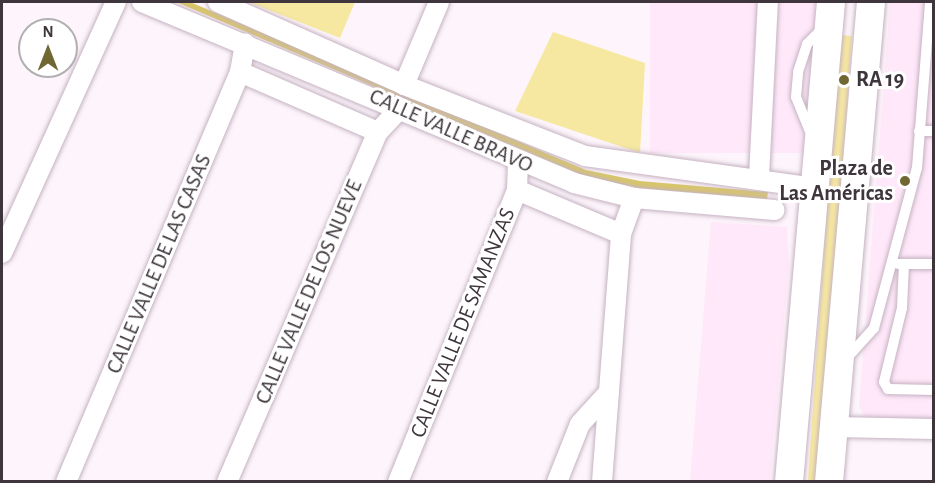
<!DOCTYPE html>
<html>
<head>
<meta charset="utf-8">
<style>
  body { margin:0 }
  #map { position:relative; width:935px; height:483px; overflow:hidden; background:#fdf5fb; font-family:"Alegreya Sans",sans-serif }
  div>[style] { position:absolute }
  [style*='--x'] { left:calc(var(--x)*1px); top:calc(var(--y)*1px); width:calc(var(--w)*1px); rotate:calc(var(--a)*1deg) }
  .built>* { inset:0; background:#fee8f9; transform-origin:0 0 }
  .green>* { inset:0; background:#f6e8a0; transform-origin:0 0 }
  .forest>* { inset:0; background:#d8c669 }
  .roads { filter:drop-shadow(0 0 2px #c5b2c1) drop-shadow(0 0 2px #c5b2c1) }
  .service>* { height:10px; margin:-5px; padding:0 5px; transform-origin:5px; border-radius:5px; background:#fff }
  .minor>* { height:20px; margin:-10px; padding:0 10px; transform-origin:10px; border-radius:10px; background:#fff }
  .secondary>* { height:28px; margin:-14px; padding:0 14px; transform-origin:14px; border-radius:14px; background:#fff }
  .dots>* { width:16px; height:16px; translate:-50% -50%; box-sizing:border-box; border:3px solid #fff; border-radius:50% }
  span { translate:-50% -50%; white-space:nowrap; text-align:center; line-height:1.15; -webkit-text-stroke:6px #fff; paint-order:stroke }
  .poi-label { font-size:22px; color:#3e363c; font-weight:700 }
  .left { translate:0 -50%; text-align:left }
  .right { translate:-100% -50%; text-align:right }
  .street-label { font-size:22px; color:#3e363c }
  .frame { position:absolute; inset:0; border:3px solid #3e363c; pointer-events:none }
  .north { position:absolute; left:18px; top:18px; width:60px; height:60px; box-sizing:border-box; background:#fff; border:2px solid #b2afb1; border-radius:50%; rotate:0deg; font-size:16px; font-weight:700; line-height:24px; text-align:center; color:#3e363c }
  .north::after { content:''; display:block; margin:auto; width:21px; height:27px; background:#706733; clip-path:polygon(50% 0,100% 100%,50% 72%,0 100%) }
</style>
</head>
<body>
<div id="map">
  <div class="built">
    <i style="left:650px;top:2px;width:165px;height:151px"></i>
    <i style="clip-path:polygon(890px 2px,933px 2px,933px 420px,867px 420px,859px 406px)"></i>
    <i style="clip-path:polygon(711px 222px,787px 227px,789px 264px,770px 481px,690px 481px)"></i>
  </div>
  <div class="green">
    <i style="clip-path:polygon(248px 2px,355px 2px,340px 38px)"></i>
    <i style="clip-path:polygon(553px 32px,645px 63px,640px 153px,515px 111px)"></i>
    <i style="left:839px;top:35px;width:13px;height:449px;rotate:4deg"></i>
  </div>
  <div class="forest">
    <i style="clip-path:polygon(176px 2px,190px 2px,586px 170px,640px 181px,768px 192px,767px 199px,639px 188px,584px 176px)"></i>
  </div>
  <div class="roads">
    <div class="service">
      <i style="--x:919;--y:131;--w:15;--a:0"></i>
      <i style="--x:813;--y:139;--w:45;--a:-112"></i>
      <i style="--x:796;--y:97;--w:25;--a:-85"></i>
      <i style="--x:798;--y:72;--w:29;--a:-72"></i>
      <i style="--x:807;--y:44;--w:23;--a:-45"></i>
      <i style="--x:898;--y:264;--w:36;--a:0"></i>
      <i style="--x:904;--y:264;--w:44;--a:92.6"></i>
      <i style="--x:902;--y:308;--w:76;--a:103.7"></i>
      <i style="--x:884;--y:382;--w:8;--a:60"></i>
      <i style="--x:888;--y:389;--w:46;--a:1.2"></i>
      <i style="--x:846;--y:359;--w:42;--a:-47.9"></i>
      <i style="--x:874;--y:328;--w:166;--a:-75"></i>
      <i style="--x:917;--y:168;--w:167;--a:-85.5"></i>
    </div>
    <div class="minor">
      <i style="--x:142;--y:2;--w:468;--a:22.7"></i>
      <i style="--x:574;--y:183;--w:62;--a:14"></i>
      <i style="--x:634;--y:198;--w:141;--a:4.9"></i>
      <i style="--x:218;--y:2;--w:204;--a:24"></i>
      <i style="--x:404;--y:85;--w:194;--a:21.4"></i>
      <i style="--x:585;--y:156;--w:232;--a:7.9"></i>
      <i style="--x:240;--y:72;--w:150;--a:23.5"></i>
      <i style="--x:404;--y:85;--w:90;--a:-67.1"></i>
      <i style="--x:759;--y:177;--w:175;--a:-87.1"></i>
      <i style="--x:517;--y:190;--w:113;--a:22.9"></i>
      <i style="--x:2;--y:253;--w:276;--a:-65.6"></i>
      <i style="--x:834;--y:427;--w:100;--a:1.1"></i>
      <i style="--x:66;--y:482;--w:445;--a:-67"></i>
      <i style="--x:240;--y:72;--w:29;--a:-80"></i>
      <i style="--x:227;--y:482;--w:381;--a:-66.7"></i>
      <i style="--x:378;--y:132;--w:33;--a:-47"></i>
      <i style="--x:398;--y:482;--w:315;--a:-67.8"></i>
      <i style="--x:517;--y:190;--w:28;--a:-88"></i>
      <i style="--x:557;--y:482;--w:62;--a:-68.4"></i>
      <i style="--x:580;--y:424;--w:43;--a:-47.8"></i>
      <i style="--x:602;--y:482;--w:249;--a:-85.6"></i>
      <i style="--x:621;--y:234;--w:38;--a:-70"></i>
    </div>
    <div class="secondary">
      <i style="--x:789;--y:482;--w:482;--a:-85"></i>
      <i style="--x:829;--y:482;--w:482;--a:-85"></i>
    </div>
  </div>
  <div class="dots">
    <i style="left:844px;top:80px;background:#706733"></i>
    <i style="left:905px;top:181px;background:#706733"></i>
  </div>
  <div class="poi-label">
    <span class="left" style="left:856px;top:80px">RA 19</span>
    <span class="right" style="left:893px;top:181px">Plaza de<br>Las Américas</span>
  </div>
  <div class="street-label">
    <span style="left:451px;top:131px;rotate:24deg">CALLE VALLE BRAVO</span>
    <span style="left:159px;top:264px;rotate:-67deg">CALLE VALLE DE LAS CASAS</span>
    <span style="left:309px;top:292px;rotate:-67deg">CALLE VALLE DE LOS NUEVE</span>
    <span style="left:463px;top:323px;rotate:-68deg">CALLE VALLE DE SAMANZAS</span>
  </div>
  <div class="frame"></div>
  <div class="north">N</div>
</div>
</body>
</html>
